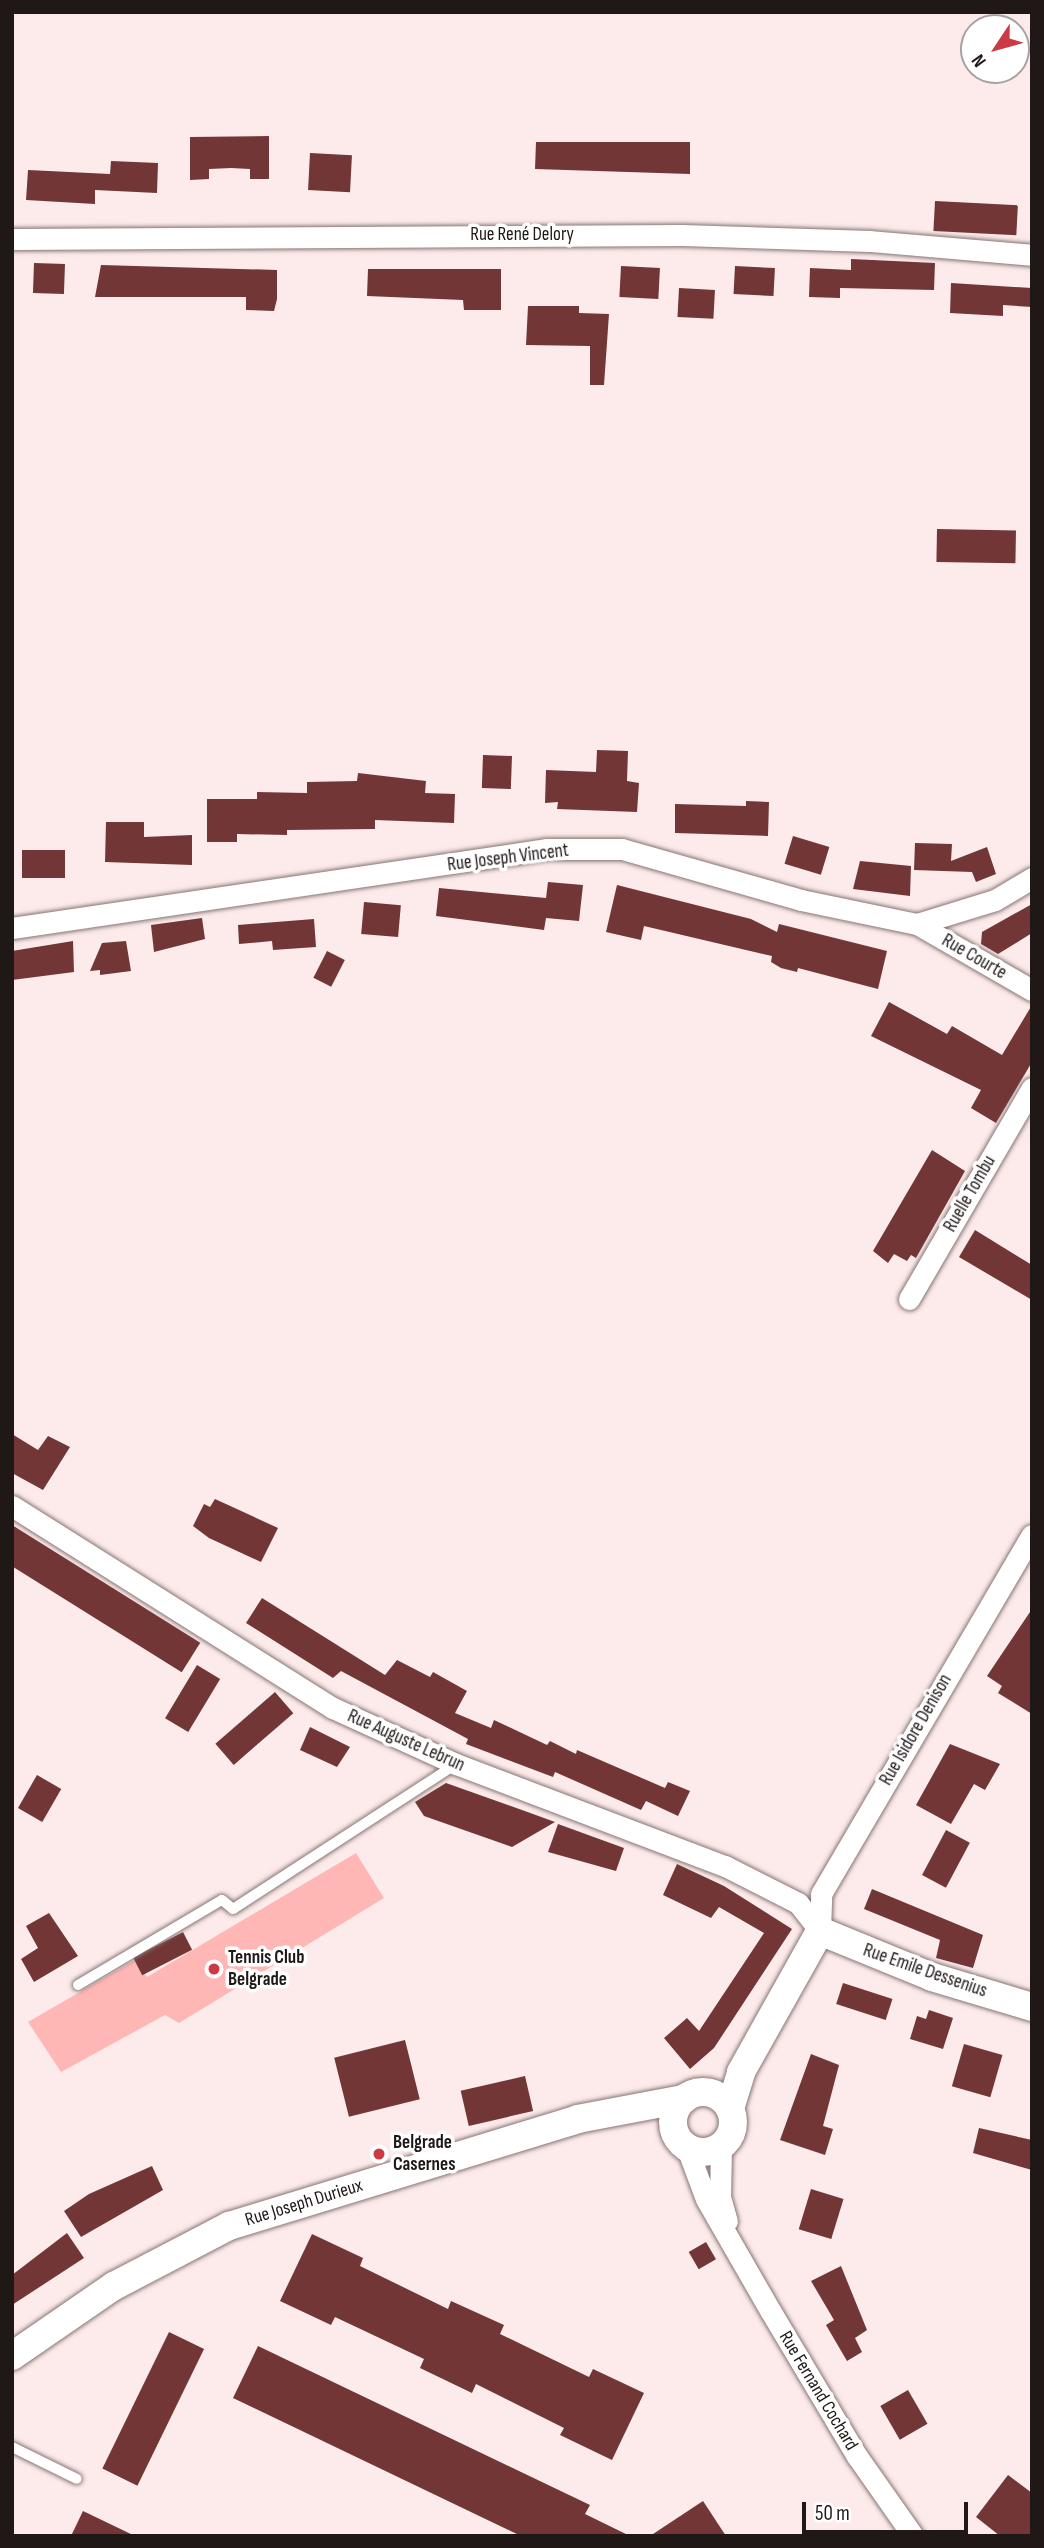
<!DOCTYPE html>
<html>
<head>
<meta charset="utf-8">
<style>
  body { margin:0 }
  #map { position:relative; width:1044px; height:2548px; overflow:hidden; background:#fcebea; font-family:"Sofia Sans Condensed",sans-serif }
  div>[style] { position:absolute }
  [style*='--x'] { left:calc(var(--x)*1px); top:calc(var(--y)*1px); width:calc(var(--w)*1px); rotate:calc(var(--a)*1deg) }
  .green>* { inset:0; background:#feb7b5 }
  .building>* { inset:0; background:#723636; transform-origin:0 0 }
  .roads { filter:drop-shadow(0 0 2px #877574) drop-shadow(0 0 2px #877574) }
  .lane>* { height:10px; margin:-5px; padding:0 5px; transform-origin:5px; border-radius:5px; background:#fff }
  .street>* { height:21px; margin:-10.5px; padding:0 10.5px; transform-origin:10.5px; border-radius:10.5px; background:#fff }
  .secondary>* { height:28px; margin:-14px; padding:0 14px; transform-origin:14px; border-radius:14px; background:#fff }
  .secondary>.ring { margin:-14px; padding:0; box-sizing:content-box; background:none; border:28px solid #fff; border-radius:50% }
  .dots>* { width:19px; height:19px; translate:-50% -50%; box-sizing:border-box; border:4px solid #fff; border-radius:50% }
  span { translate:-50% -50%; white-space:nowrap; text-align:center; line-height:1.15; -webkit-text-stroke:7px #fff; paint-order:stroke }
  .street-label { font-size:19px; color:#1f1817 }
  .poi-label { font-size:19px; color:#1f1817; font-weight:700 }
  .left { translate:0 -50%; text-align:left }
  .frame { position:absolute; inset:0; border:14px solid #1f1817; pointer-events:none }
  .north { position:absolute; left:960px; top:14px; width:70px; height:70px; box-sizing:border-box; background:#fff; border:2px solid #a5a3a2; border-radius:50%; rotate:234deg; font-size:19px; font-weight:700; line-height:28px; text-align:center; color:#1f1817 }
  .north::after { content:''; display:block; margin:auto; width:24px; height:32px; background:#cb3b45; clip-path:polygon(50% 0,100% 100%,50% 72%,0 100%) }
  .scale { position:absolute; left:802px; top:2502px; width:166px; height:32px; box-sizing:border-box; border:4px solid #1f1817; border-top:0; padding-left:9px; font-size:21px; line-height:24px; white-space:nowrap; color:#1f1817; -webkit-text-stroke:5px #fff; paint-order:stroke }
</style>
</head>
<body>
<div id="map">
  <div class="green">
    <i style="clip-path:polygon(356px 1853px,384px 1898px,179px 2023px,165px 2015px,61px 2072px,28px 2022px,135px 1960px,147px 1977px)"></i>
  </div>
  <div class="building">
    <i style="clip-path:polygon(269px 136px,269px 179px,250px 179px,250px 169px,231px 168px,209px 169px,209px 179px,190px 180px,190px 137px)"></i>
    <i style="clip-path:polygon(536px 142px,690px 142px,690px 174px,535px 169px)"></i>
    <i style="left:310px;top:153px;width:42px;height:37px;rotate:3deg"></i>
    <i style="clip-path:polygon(111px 161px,158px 163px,157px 193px,95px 190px,95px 204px,26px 200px,28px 170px,110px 174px)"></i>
    <i style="left:935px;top:201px;width:83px;height:30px;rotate:3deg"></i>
    <i style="clip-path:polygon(851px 259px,935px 263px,934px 290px,840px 288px,840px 298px,809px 297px,810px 268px,851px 270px)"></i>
    <i style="left:34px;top:263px;width:31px;height:30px;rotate:2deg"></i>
    <i style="clip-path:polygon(101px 265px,277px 270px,277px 299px,274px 311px,246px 310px,246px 297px,95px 297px)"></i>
    <i style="left:621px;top:266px;width:39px;height:31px;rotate:3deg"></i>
    <i style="left:735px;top:266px;width:40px;height:28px;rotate:3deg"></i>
    <i style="clip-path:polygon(368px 269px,501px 269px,501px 310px,464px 310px,463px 300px,367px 296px)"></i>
    <i style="clip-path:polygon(951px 283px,1032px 288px,1032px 307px,1003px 305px,1003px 316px,950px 313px)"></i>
    <i style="left:679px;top:288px;width:36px;height:29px;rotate:3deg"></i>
    <i style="clip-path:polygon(528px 306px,579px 306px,579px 313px,609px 314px,604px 385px,590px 385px,590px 346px,526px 345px)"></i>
    <i style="left:937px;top:529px;width:79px;height:33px;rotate:1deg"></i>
    <i style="clip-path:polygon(597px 750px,628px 751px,627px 781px,639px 783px,637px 812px,557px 809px,558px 802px,545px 803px,546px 770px,596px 772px)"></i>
    <i style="left:483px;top:755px;width:29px;height:33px;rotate:2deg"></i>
    <i style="clip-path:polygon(358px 773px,426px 781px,425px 793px,455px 794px,454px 823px,375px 820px,375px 829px,287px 830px,287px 835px,237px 834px,237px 842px,207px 842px,207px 799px,257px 799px,257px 792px,307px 793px,307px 782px,357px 781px)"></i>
    <i style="clip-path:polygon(746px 801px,769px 802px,768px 836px,675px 833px,675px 804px,746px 806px)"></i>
    <i style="clip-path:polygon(106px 822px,144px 822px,144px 837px,192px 835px,192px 865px,105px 862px)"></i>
    <i style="left:793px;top:836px;width:38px;height:29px;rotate:17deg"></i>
    <i style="clip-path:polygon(915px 843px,952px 844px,951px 861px,987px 847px,996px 874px,976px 882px,972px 872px,914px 870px)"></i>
    <i style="left:22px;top:850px;width:43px;height:28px"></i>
    <i style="clip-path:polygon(860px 861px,911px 866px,910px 896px,853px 889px)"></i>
    <i style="clip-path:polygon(548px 882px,583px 885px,579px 921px,546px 918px,544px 930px,436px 916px,439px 888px,546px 898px)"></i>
    <i style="clip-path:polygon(617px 885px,751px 919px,777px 932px,779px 924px,887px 951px,878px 989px,798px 968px,797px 972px,781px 968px,771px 962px,772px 956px,644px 926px,641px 940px,606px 932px)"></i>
    <i style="left:364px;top:902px;width:37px;height:32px;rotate:5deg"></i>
    <i style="clip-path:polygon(1032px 904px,1032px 933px,998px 954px,981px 944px,982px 932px)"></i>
    <i style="clip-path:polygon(202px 918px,205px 939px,154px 952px,151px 925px)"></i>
    <i style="clip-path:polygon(314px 919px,316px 947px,273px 950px,272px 941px,239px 944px,238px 925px)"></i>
    <i style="clip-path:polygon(73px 941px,74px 972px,12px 980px,12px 951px)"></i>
    <i style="clip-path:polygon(126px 941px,131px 971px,100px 975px,100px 970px,90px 971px,102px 943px)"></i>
    <i style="left:327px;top:951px;width:20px;height:30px;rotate:27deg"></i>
    <i style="clip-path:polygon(889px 1002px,947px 1034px,952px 1026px,1002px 1055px,1032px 1005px,1032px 1062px,996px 1123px,971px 1108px,981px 1090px,871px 1036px)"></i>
    <i style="clip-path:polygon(932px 1150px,965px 1171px,916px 1258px,911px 1255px,907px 1261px,894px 1254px,888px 1263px,873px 1251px)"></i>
    <i style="clip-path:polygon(975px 1230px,1032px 1265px,1032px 1300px,959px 1257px)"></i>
    <i style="clip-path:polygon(12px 1434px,38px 1450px,48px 1436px,70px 1447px,43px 1490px,12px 1473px)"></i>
    <i style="clip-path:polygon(215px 1499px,278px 1528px,261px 1562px,209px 1538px,193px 1526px,204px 1504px,210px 1507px)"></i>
    <i style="left:12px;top:1525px;width:222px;height:35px;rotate:32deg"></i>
    <i style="clip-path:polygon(262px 1598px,385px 1675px,397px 1660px,430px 1677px,433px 1672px,467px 1691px,455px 1713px,491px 1728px,494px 1720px,547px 1745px,550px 1741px,576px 1754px,577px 1750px,665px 1788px,668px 1782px,690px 1791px,678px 1816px,646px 1801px,641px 1810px,555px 1772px,553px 1777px,466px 1744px,468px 1739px,341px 1671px,333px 1678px,246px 1623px)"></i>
    <i style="clip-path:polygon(1032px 1609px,1032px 1714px,998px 1693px,1002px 1686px,987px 1676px)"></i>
    <i style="left:197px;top:1665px;width:27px;height:62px;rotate:31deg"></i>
    <i style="left:275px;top:1692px;width:28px;height:79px;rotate:49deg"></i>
    <i style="clip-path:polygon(310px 1727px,350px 1747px,337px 1767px,300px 1750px)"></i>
    <i style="clip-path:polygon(950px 1744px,1000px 1764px,985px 1790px,974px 1784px,951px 1824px,916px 1805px)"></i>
    <i style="left:37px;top:1775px;width:28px;height:38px;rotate:30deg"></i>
    <i style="clip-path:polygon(446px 1783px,522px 1810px,555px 1822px,512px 1847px,424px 1816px,415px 1802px)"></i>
    <i style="clip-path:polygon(558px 1824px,624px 1848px,616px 1871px,548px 1852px)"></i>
    <i style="left:946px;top:1830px;width:27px;height:51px;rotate:28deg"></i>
    <i style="clip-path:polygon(677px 1864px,724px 1886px,792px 1929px,714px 2048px,690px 2069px,664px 2038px,687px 2018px,699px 2031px,764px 1933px,719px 1907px,711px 1918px,663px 1895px)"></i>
    <i style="clip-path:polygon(872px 1889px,983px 1935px,973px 1968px,936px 1958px,940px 1940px,864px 1909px)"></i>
    <i style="clip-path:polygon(49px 1913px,78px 1956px,34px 1982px,21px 1959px,38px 1948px,26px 1926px)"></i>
    <i style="left:183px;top:1932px;width:20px;height:56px;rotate:63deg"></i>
    <i style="left:843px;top:1983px;width:52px;height:22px;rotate:18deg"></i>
    <i style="clip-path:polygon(929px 2010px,953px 2018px,943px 2049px,910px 2039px,917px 2016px,926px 2019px)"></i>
    <i style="left:405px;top:2040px;width:61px;height:73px;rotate:76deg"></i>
    <i style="left:964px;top:2044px;width:40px;height:44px;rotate:16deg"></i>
    <i style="clip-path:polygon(811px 2054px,839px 2065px,823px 2126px,833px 2129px,825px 2155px,780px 2140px)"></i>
    <i style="left:525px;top:2076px;width:36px;height:66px;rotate:77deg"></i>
    <i style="clip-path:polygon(979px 2128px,1032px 2140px,1032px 2170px,973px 2153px)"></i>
    <i style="clip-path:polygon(152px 2166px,163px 2190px,81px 2237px,64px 2211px,89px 2194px)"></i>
    <i style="left:811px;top:2189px;width:34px;height:42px;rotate:17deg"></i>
    <i style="clip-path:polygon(67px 2233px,84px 2258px,12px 2305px,12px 2275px)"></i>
    <i style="clip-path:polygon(312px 2234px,363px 2258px,360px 2266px,448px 2309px,451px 2301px,504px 2325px,500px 2334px,589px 2377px,593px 2369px,644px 2393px,612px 2460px,560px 2435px,564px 2428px,476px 2384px,472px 2393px,420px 2368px,424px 2359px,335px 2317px,331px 2325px,280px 2301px)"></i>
    <i style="left:706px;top:2242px;width:20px;height:20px;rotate:60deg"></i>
    <i style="clip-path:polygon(841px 2266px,867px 2330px,855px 2338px,862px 2352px,847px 2361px,826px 2325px,834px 2320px,811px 2281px)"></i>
    <i style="left:169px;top:2332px;width:39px;height:152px;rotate:26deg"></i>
    <i style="clip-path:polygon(258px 2346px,590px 2505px,585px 2514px,630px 2536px,521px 2536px,233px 2398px)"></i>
    <i style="left:908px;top:2390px;width:39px;height:32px;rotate:60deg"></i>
    <i style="clip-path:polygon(1008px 2475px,1032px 2493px,1032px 2536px,1000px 2536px,976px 2517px)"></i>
    <i style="clip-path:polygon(703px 2501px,726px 2536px,650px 2536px)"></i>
    <i style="clip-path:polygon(83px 2511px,135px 2536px,71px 2536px)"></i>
  </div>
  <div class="roads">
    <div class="lane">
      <i style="--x:78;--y:1985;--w:167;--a:-30.6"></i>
      <i style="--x:222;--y:1900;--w:14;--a:39"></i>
      <i style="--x:233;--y:1909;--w:266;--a:-33"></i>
      <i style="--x:12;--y:2447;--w:72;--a:26.2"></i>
    </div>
    <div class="street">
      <i style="--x:12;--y:239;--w:670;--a:-0.34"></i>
      <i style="--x:682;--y:235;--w:188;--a:1.8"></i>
      <i style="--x:870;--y:241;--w:163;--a:4.9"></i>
      <i style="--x:917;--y:924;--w:133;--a:29.9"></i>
      <i style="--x:12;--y:928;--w:541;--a:-8.4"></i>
      <i style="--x:547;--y:849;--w:75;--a:0"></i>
      <i style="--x:622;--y:849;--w:186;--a:15.9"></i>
      <i style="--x:801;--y:900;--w:118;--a:11.7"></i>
      <i style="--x:917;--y:924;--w:82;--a:-17.1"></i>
      <i style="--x:995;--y:900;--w:43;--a:-30.7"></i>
      <i style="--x:909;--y:1299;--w:244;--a:-59.8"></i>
      <i style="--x:12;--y:1506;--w:379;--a:32.2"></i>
      <i style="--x:333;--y:1708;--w:135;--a:24.5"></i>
      <i style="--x:456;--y:1764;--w:288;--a:20.8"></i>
      <i style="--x:725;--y:1866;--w:82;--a:26.9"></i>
      <i style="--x:798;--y:1903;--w:36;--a:52"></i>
      <i style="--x:820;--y:1931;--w:37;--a:-88"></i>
      <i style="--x:821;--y:1894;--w:416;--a:-59.6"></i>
      <i style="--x:721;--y:2147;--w:50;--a:91.1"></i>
      <i style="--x:720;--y:2197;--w:25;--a:74"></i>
      <i style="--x:687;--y:2148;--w:54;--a:69.6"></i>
      <i style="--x:706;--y:2199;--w:130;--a:60.1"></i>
      <i style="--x:771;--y:2312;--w:168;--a:59.2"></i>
      <i style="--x:857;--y:2456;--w:98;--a:55"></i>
    </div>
    <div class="secondary">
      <i class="ring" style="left:673px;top:2092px;width:32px;height:32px"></i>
      <i style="--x:730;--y:2109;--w:39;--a:-73"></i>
      <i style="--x:741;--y:2072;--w:162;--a:-60.7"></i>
      <i style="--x:820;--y:1931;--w:121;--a:22.3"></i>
      <i style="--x:932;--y:1977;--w:104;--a:16.7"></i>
      <i style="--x:12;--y:2356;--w:124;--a:-34.5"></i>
      <i style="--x:114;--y:2286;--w:130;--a:-27.6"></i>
      <i style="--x:229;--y:2226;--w:365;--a:-17"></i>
      <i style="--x:578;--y:2119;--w:108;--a:-10.7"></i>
    </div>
  </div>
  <div class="dots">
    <i style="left:214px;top:1969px;background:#cb3b45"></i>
    <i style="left:379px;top:2154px;background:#cb3b45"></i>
  </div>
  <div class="street-label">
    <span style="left:522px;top:235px">Rue René Delory</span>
    <span style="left:508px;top:858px;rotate:-7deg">Rue Joseph Vincent</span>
    <span style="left:974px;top:957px;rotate:30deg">Rue Courte</span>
    <span style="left:970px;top:1194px;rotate:-60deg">Ruelle Tombu</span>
    <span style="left:916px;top:1730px;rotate:-60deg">Rue Isidore Denison</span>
    <span style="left:406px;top:1741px;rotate:24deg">Rue Auguste Lebrun</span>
    <span style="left:925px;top:1971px;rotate:19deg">Rue Emile Dessenius</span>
    <span style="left:304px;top:2203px;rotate:-17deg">Rue Joseph Durieux</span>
    <span style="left:818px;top:2391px;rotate:59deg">Rue Fernand Cochard</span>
  </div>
  <div class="poi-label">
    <span class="left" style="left:228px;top:1969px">Tennis Club<br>Belgrade</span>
    <span class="left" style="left:393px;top:2154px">Belgrade<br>Casernes</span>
  </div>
  <div class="frame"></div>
  <div class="north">N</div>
  <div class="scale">50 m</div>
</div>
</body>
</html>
